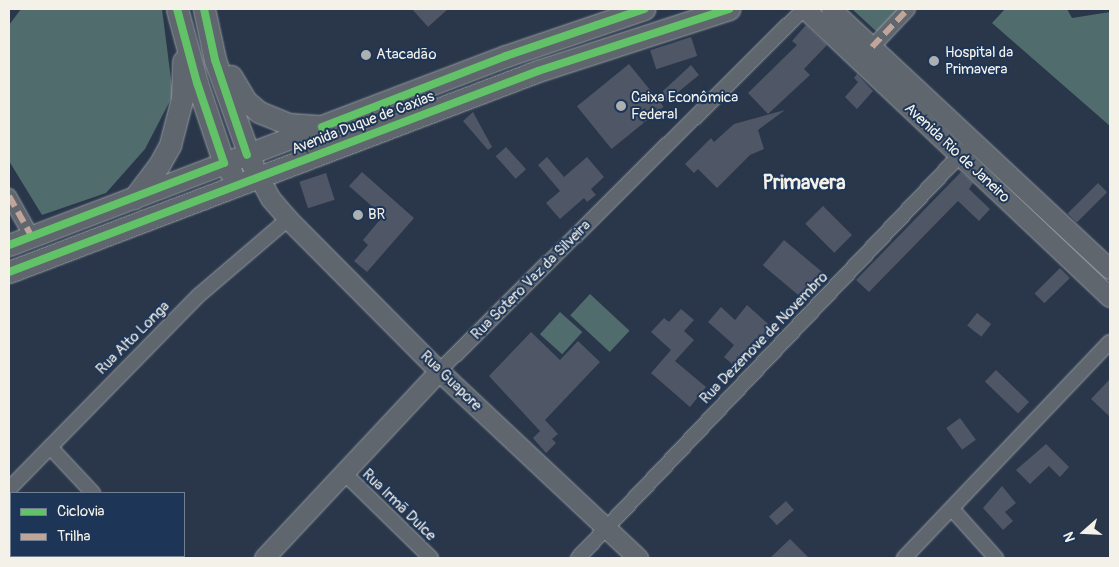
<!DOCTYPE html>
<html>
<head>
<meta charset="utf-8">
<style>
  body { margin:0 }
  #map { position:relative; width:1119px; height:567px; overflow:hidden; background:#2a374a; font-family:Pangolin,sans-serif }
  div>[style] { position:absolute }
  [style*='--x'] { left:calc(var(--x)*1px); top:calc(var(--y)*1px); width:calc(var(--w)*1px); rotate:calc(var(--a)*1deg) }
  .green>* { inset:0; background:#506c6d; transform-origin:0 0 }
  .building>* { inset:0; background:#4f5666; transform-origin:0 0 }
  .roads { filter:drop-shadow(0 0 1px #979ca3) drop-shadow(0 0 1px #979ca3) }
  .street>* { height:14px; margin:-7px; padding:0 7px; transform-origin:7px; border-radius:7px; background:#60666e }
  .secondary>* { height:19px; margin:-9.5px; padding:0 9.5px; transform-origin:9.5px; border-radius:9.5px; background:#60666e }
  .primary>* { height:21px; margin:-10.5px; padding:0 10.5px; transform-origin:10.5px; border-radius:10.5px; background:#60666e }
  .quiet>* { height:6px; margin-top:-3px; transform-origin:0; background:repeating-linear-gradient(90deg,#c0a59a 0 12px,transparent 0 18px) }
  .cycleway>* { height:8px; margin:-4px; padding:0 4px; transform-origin:4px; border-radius:4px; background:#61c268 }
  .dots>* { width:14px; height:14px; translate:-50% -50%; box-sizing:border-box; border:2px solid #1d3557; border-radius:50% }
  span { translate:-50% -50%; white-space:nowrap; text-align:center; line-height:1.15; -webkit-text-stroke:4px #1d3557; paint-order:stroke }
  .poi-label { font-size:15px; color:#f4f1e8 }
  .left { translate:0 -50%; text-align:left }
  .street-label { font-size:15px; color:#f4f1e8 }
  .district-label { font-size:20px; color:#f4f1e8; font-weight:700 }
  .frame { position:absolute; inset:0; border:10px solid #f4f1e8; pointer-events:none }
  .legend { position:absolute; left:10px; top:492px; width:175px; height:65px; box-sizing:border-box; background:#1d3557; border:1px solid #738091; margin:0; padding:6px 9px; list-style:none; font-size:15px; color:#f4f1e8 }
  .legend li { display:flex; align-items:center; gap:10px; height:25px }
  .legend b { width:25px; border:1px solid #738091 }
  .north { position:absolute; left:1059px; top:507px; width:50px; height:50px; -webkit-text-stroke:4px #1d3557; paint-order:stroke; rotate:251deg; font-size:14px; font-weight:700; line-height:20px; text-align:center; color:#f4f1e8 }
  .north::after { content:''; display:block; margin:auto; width:18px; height:22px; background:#f4f1e8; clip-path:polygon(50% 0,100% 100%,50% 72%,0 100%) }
</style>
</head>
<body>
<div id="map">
  <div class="green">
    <i style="clip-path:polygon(21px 9px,162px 9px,173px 95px,145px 149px,106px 193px,42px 215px,9px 161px,9px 25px)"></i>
    <i style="clip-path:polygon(852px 9px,902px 9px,878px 33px)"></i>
    <i style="clip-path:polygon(1005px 9px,1067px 9px,1072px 18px,1110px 12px,1110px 126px,992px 23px)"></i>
    <i style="left:590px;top:294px;width:54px;height:29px;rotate:43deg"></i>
    <i style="left:560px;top:312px;width:30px;height:30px;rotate:42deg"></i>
  </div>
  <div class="building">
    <i style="clip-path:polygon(412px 9px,448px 9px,428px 27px)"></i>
    <i style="clip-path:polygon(806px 25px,827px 45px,804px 69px,810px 75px,768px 114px,748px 93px,797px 45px,792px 41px)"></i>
    <i style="left:691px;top:37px;width:20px;height:43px;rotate:72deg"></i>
    <i style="left:629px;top:64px;width:55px;height:67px;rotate:51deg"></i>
    <i style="clip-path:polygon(691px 65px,699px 75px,666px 102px,663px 91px)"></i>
    <i style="clip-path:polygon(857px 74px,873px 91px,857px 109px,845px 97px,858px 82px,854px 78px)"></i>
    <i style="clip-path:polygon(785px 110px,758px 130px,764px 149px,750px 155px,717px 188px,698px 169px,694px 173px,685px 164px,711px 138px,714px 142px,734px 124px)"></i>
    <i style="clip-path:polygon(473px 112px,492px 147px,488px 150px,463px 121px)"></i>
    <i style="left:506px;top:147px;width:30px;height:14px;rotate:48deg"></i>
    <i style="clip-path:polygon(547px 157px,564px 177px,587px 157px,604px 177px,591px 189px,596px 195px,587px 202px,584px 198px,560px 219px,546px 203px,560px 191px,538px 165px)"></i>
    <i style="clip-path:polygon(362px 172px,414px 218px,367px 272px,354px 261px,368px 245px,363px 240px,383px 216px,349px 186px)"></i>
    <i style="clip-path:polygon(961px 172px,973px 183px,969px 189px,990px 209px,979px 221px,958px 201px,869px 292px,856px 280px)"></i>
    <i style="left:326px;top:173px;width:28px;height:28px;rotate:72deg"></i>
    <i style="left:1098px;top:183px;width:13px;height:43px;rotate:45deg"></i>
    <i style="left:823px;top:206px;width:41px;height:25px;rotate:45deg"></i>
    <i style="left:784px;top:240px;width:56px;height:33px;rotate:40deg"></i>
    <i style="left:1060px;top:268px;width:14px;height:36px;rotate:45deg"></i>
    <i style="clip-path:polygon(747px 305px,776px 331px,763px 345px,756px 338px,742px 354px,748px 359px,739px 370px,724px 357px,734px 345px,708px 322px,721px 307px,735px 320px)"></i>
    <i style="clip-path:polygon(681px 309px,694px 320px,684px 331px,694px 340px,675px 361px,706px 387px,690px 407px,651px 373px,671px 350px,651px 332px,664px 318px,669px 322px)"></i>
    <i style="left:977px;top:313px;width:18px;height:16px;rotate:38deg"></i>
    <i style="clip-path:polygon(531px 332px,560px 360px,578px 341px,600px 362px,545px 420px,558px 434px,552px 439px,556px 443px,546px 453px,533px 438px,540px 431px,489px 376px)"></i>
    <i style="left:996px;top:370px;width:46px;height:16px;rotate:44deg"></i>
    <i style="clip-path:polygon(1110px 379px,1110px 417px,1091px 399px)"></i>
    <i style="left:960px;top:418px;width:27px;height:17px;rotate:54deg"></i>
    <i style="clip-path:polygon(1046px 444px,1069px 467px,1060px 477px,1049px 466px,1030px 484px,1016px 470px)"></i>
    <i style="clip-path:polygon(1002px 486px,1016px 503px,1005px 512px,1013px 521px,1003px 530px,983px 508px)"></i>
    <i style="left:786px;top:501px;width:12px;height:23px;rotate:48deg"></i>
    <i style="clip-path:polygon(790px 539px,809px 558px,770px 558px)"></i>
  </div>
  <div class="roads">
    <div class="street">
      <i style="--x:872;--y:47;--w:52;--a:-46.5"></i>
      <i style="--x:9;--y:196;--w:47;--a:60.7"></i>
      <i style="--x:439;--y:371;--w:514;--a:-44.76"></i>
      <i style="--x:50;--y:447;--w:63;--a:46.9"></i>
      <i style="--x:345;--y:474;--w:120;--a:44.3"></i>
      <i style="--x:9;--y:489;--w:270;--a:-45.6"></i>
      <i style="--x:198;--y:296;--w:118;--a:-40.5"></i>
      <i style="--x:952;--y:509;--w:66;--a:48.1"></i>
      <i style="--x:60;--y:558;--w:3;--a:-45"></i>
      <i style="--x:578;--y:558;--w:555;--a:-46.53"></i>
      <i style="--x:960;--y:155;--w:19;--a:-35"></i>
      <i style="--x:904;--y:558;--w:298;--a:-46.4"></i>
    </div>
    <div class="secondary">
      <i style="--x:805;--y:9;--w:419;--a:43.4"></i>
      <i style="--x:831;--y:9;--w:381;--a:43"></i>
      <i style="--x:259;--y:177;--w:24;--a:62"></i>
      <i style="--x:270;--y:198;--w:28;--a:49"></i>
      <i style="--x:288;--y:219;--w:214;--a:45.2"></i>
      <i style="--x:439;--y:371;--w:273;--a:43.2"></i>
      <i style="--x:264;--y:558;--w:256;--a:-46.9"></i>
    </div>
    <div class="primary">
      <i style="--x:177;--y:9;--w:77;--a:74.9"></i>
      <i style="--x:197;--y:83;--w:84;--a:71.4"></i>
      <i style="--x:224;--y:163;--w:14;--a:54"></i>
      <i style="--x:204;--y:9;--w:52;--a:77.8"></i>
      <i style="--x:215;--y:60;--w:113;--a:70.3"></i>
      <i style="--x:231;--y:76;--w:29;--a:59"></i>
      <i style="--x:246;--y:101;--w:17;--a:40"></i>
      <i style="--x:259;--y:112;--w:31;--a:22"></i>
      <i style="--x:288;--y:124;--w:29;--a:4"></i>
      <i style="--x:134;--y:198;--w:41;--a:-52.9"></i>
      <i style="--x:159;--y:165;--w:23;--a:-61"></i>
      <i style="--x:170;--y:145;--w:48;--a:-75.4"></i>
      <i style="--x:182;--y:99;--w:38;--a:-88"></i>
      <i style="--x:9;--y:245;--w:532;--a:-20.82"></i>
      <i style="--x:506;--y:56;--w:146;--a:-18.8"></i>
      <i style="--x:9;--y:272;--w:566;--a:-20.8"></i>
      <i style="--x:538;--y:71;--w:201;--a:-18"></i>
    </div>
  </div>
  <div class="quiet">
    <i style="--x:872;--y:47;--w:52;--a:-46.5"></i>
    <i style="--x:9;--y:196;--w:47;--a:60.7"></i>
  </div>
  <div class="cycleway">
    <i style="--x:204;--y:9;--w:52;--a:77.8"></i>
    <i style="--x:215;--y:60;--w:100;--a:71.4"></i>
    <i style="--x:322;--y:127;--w:197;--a:-21.1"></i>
    <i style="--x:506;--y:56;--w:146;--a:-18.8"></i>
    <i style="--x:9;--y:245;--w:230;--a:-20.9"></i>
    <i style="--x:224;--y:163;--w:84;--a:-108.6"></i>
    <i style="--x:197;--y:83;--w:77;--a:-105.1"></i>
    <i style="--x:9;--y:272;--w:566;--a:-20.8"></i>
    <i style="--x:538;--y:71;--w:201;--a:-18"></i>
  </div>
  <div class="dots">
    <i style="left:366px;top:55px;background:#adb0b1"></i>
    <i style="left:934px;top:61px;background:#adb0b1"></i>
    <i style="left:621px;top:106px;background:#adb0b1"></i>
    <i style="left:358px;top:215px;background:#adb0b1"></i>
  </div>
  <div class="poi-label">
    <span class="left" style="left:945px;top:61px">Hospital da<br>Primavera</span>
    <span class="left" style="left:376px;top:55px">Atacadão</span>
    <span class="left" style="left:631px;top:106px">Caixa Econômica<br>Federal</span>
    <span class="left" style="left:368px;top:215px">BR</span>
  </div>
  <div class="street-label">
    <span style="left:363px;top:123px;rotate:-21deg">Avenida Duque de Caxias</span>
    <span style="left:957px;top:153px;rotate:43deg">Avenida Rio de Janeiro</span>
    <span style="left:531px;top:280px;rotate:-45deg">Rua Sotero Vaz da Silveira</span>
    <span style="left:133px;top:338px;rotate:-45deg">Rua Alto Longa</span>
    <span style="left:764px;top:338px;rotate:-46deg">Rua Dezenove de Novembro</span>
    <span style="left:451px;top:381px;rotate:44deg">Rua Guapore</span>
    <span style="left:399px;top:505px;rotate:44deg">Rua Irmã Dulce</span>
  </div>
  <div class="district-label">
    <span style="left:804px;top:182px">Primavera</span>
  </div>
  <div class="frame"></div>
  <ul class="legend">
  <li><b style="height:6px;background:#61c268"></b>Ciclovia</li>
  <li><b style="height:6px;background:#c0a59a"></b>Trilha</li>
  </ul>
  <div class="north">N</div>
</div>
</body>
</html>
